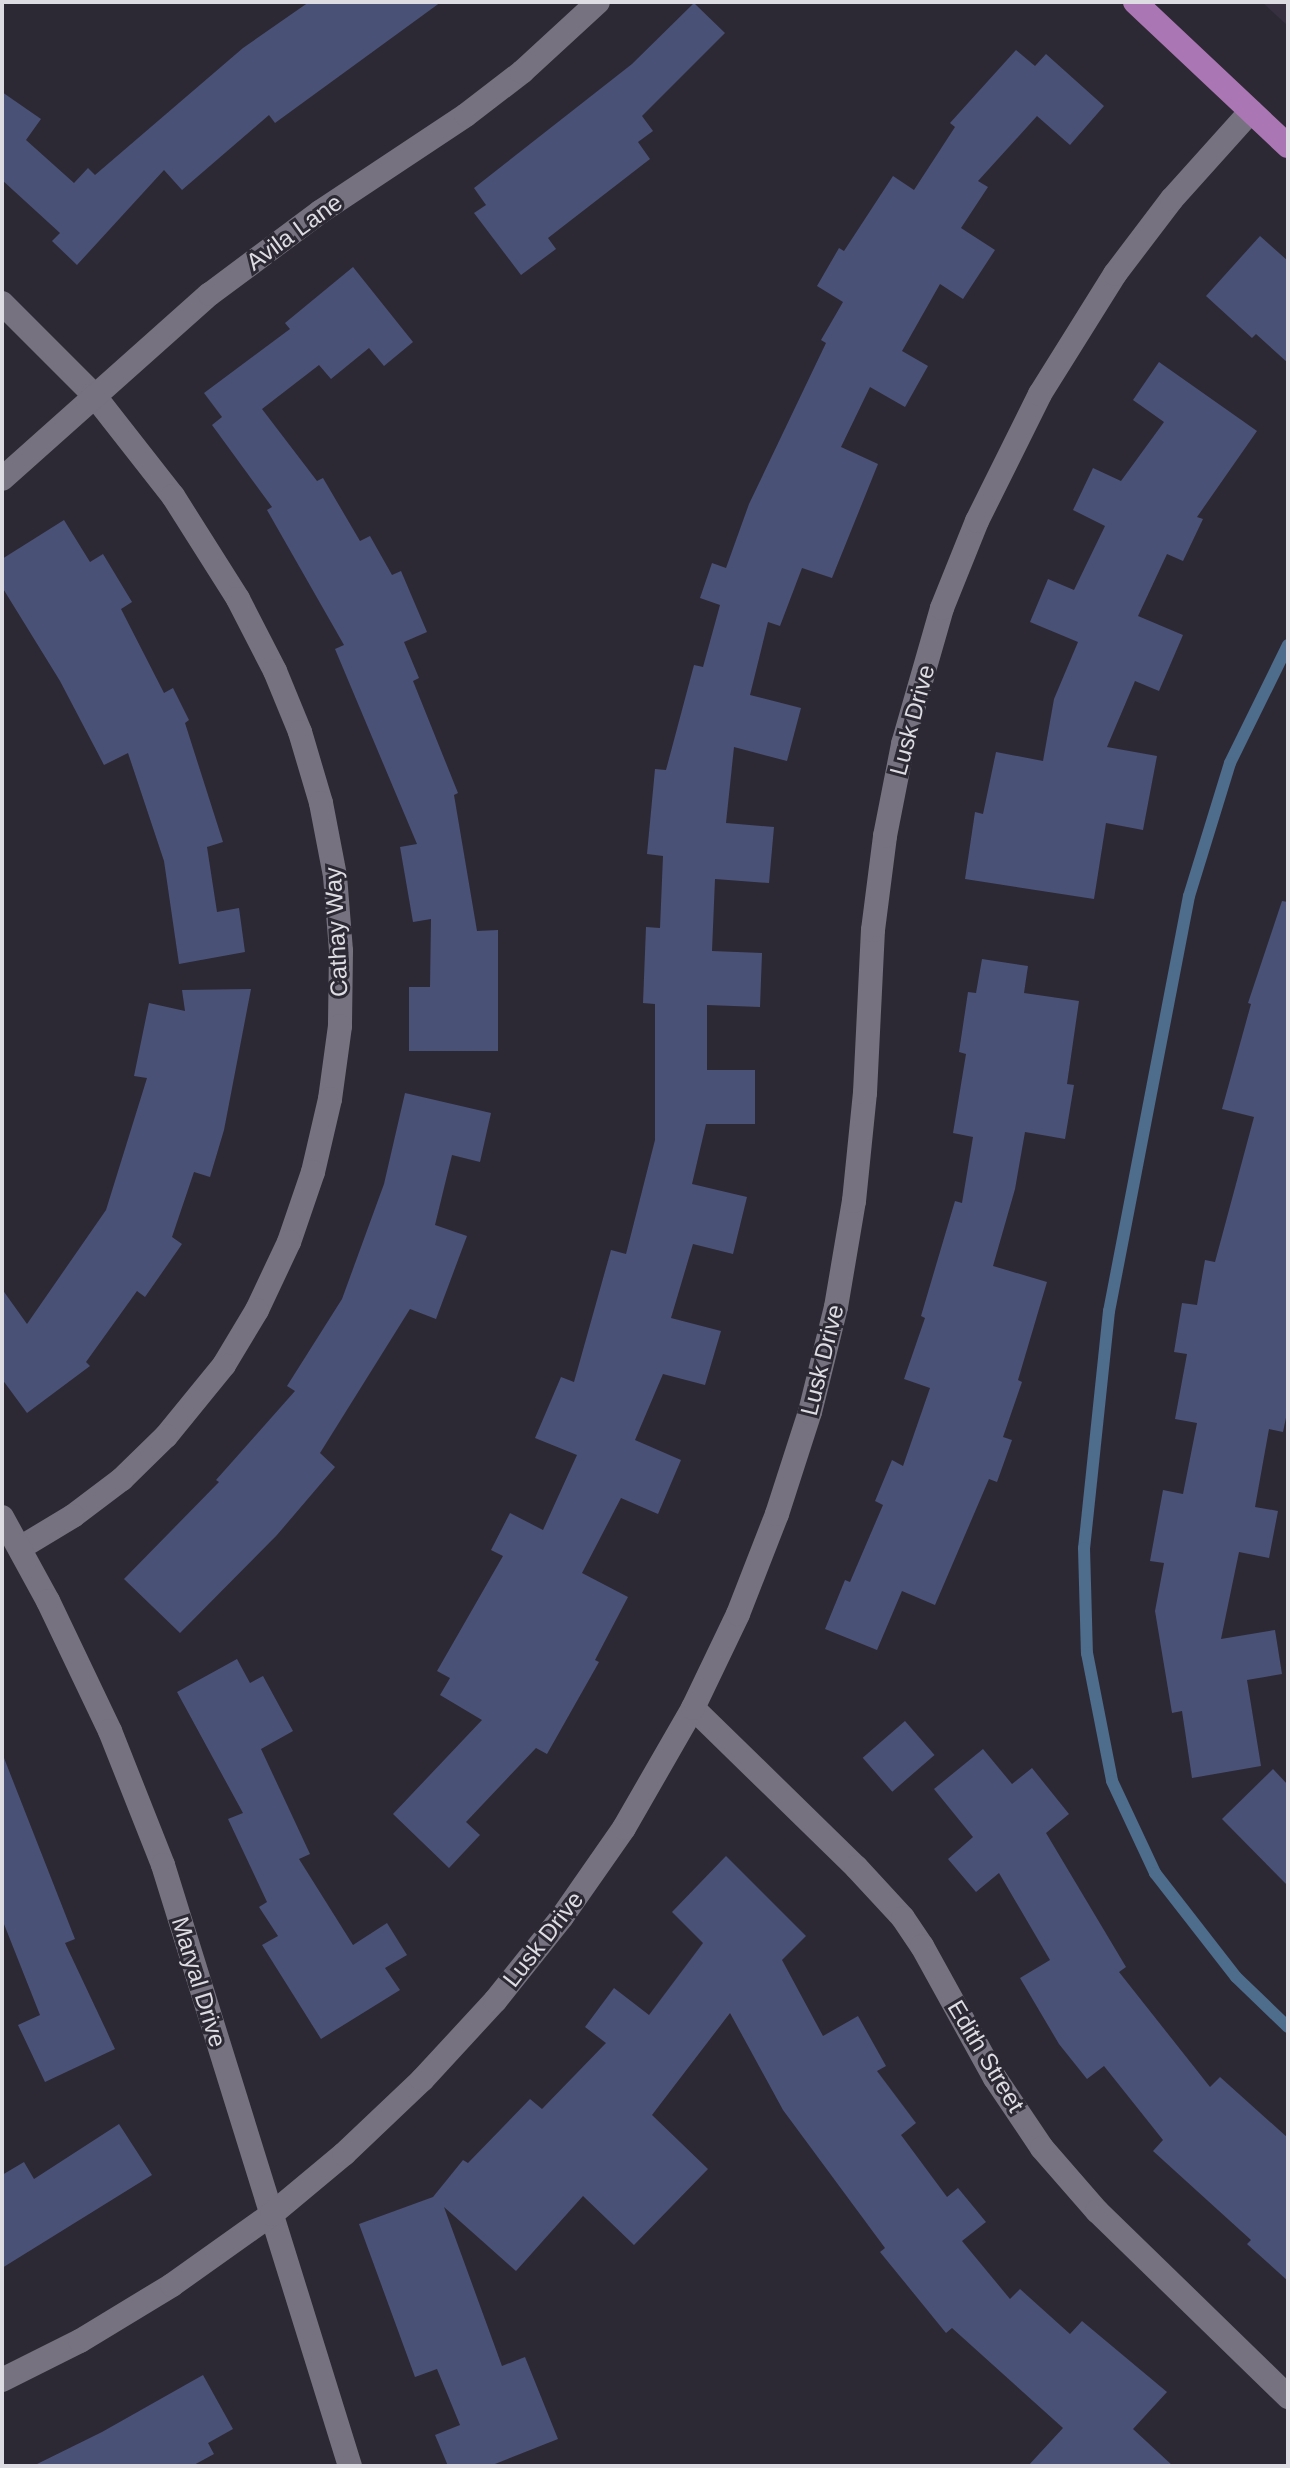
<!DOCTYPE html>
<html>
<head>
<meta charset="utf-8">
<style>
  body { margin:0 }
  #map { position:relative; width:1290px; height:2468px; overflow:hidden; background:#2d2934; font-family:Helvetica,sans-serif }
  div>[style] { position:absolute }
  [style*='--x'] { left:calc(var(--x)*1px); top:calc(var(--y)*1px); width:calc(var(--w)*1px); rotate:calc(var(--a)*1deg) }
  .built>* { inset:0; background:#363041 }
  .stream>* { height:12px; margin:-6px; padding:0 6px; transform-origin:6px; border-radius:6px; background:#4e6c8c }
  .building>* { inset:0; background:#495176; transform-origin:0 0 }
  .minor>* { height:24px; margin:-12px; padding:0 12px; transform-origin:12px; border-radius:12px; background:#76727f }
  .major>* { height:24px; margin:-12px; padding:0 12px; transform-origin:12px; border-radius:12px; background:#ab76b4 }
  span { translate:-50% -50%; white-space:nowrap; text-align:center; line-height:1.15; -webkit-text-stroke:6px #2d2934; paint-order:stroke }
  .street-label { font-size:24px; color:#dedce3 }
  .frame { position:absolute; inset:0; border:4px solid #dedce3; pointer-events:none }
</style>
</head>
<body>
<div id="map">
  <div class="built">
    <i style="clip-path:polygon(1262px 2px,1288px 2px,1288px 26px)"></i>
  </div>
  <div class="stream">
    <i style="--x:1288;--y:645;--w:131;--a:116.2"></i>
    <i style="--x:1230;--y:763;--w:139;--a:107.1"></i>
    <i style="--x:1189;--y:896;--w:423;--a:100.9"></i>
    <i style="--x:1109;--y:1311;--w:238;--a:96"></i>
    <i style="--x:1084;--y:1548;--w:105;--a:88.4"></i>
    <i style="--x:1087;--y:1653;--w:130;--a:78.9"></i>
    <i style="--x:1112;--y:1781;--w:102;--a:64.9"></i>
    <i style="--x:1155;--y:1873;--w:132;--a:52.1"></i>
    <i style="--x:1236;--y:1977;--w:72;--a:43.9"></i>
  </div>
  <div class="building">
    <i style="clip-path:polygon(309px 2px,441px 2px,275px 123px,269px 115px,182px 190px,164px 170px,77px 265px,52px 241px,60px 233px,2px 180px,2px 92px,41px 119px,26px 140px,74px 183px,88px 168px,95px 175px,243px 48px)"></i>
    <i style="clip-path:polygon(694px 3px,725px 33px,642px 116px,653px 131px,638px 142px,650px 159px,548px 238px,556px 249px,521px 275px,474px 213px,486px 205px,474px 188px,632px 64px)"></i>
    <i style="clip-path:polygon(1016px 50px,1035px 66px,1046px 54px,1104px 106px,1070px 145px,1037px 116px,978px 181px,988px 187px,961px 228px,995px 250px,963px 299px,940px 284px,902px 351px,928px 366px,905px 407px,870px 387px,841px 447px,878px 464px,832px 578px,802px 568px,780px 626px,768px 622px,750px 695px,801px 708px,787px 761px,734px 747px,726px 823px,774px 827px,769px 883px,715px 879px,712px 951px,762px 953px,760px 1007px,707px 1005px,707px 1070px,755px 1070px,755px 1124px,706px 1124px,692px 1184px,747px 1197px,733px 1254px,693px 1244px,671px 1318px,721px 1331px,705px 1385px,663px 1374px,635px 1440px,681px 1460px,658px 1514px,621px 1498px,582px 1573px,628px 1597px,595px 1660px,599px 1662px,547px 1754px,536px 1748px,466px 1822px,480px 1835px,449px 1868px,393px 1814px,482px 1720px,440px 1695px,450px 1678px,437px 1671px,503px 1556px,491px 1550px,510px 1513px,543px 1530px,577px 1455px,535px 1438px,561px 1377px,574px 1382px,611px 1250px,626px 1254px,655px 1140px,655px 1004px,643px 1003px,646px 927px,660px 928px,663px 856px,647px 854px,655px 769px,666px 770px,694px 665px,703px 667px,720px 605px,700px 598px,712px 563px,726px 568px,749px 504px,826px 343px,821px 340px,843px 302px,817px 286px,839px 248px,844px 251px,893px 176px,914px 190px,955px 127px,950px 123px)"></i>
    <i style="clip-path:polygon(1260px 236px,1288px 261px,1288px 363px,1256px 334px,1252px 338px,1206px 296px)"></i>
    <i style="clip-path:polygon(353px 267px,413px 342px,384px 366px,369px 348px,331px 379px,319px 365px,262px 409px,317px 481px,323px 478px,360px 541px,370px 536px,392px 575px,401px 571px,427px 632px,404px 642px,419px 678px,413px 681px,458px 793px,454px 795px,477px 931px,498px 930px,498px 1051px,409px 1051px,409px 987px,430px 987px,431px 919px,413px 922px,400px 847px,417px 844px,335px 649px,344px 645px,267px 510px,272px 507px,212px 425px,222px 417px,204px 393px,290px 329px,285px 323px)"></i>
    <i style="clip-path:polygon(1159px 362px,1257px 431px,1197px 517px,1203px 519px,1183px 561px,1167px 554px,1138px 616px,1183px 635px,1159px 691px,1135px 681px,1107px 747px,1157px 756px,1143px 830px,1106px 823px,1094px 899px,965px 879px,975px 812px,983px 814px,996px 752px,1043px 761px,1054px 699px,1078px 642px,1030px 622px,1048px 579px,1074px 590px,1105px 526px,1073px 510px,1093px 468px,1121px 481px,1164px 422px,1133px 400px)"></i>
    <i style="clip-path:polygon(64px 520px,90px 562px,103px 554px,132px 602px,121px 609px,164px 693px,173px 688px,189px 720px,185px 723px,223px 842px,207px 847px,217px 912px,239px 908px,245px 952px,179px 964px,164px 861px,128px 753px,104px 765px,60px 681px,2px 587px,2px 559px)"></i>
    <i style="clip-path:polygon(1282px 901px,1288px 902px,1288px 1408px,1283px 1432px,1269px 1429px,1255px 1507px,1278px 1511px,1269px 1558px,1239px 1552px,1221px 1639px,1275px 1630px,1282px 1674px,1247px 1680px,1261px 1766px,1192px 1778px,1182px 1711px,1172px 1713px,1155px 1611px,1164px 1563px,1150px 1561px,1163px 1490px,1183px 1494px,1197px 1423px,1175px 1419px,1187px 1354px,1174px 1352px,1182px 1303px,1197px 1305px,1205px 1260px,1215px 1262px,1254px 1117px,1222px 1109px,1251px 1004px,1248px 1003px)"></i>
    <i style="clip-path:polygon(982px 959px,1028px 966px,1024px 993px,1079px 1001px,1067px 1084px,1074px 1085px,1065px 1139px,1025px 1132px,1015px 1189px,993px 1266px,1047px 1282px,1018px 1380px,1022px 1382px,1003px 1437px,1012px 1440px,997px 1482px,989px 1479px,935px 1605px,902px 1591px,877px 1650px,825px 1629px,845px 1580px,850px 1582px,883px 1505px,875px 1501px,892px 1460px,903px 1466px,930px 1388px,904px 1379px,925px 1318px,921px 1316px,955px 1201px,962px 1203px,973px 1137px,953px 1133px,966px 1054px,959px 1052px,968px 992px,976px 993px)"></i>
    <i style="clip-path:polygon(251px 989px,224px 1130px,210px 1177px,194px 1172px,172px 1237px,182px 1244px,145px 1297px,137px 1291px,86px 1362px,90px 1366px,27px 1413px,2px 1379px,2px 1289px,27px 1324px,106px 1210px,147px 1078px,134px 1076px,149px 1003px,185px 1011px,182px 990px)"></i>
    <i style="clip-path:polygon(405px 1093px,491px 1113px,480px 1162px,452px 1155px,435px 1225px,467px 1236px,436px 1319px,410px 1309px,320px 1453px,335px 1467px,277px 1535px,180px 1633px,124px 1579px,219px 1482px,216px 1480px,295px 1391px,287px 1386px,342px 1299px,384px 1184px)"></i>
    <i style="clip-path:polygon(237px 1659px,250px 1683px,263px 1676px,293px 1731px,261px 1749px,310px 1854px,299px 1859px,353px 1945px,387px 1923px,407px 1955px,385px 1968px,400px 1990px,321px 2039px,262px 1945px,278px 1936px,259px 1907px,267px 1902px,228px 1819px,243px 1813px,177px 1692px)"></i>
    <i style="left:905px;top:1721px;width:45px;height:56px;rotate:49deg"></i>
    <i style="clip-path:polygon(983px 1749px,1012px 1784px,1032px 1768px,1069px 1814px,1046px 1833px,1126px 1967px,1119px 1972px,1210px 2087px,1220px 2077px,1288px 2138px,1288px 2281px,1247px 2244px,1251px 2240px,1153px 2151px,1163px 2140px,1104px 2066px,1087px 2079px,1059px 2044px,1020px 1978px,1050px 1960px,999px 1873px,976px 1892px,948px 1859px,973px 1837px,934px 1789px)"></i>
    <i style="clip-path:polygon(4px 1758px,75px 1939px,65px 1943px,115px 2049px,45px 2082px,18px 2025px,40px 2015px,2px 1919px)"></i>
    <i style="clip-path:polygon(1273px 1769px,1288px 1785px,1288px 1886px,1222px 1819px)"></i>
    <i style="clip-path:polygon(726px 1856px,806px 1936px,782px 1960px,823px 2036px,858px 2016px,886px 2066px,877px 2071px,916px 2123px,901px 2135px,947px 2197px,958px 2188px,986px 2222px,962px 2241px,1010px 2299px,1020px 2289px,1070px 2334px,1082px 2321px,1167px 2392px,1133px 2429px,1173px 2466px,1028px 2466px,1063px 2428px,952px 2328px,946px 2333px,880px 2252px,885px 2248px,783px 2110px,730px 2013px,652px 2115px,708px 2169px,634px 2245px,583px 2196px,516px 2271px,444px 2207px,502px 2366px,525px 2357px,558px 2439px,490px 2466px,448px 2466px,435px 2435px,460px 2425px,437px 2369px,415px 2377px,359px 2224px,433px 2197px,463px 2160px,468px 2163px,530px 2099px,542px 2109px,606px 2043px,585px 2027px,614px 1988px,649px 2015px,703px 1943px,672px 1912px)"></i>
    <i style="clip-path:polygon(119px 2124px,152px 2175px,2px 2268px,2px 2175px,24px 2162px,34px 2179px)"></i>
    <i style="clip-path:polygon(203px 2375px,233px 2429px,208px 2443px,214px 2454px,192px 2466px,33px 2466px,102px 2432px)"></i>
  </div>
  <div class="minor">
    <i style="--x:2;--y:303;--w:129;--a:45"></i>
    <i style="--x:93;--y:394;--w:130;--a:51.9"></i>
    <i style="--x:173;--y:496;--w:122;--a:57.7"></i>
    <i style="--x:238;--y:599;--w:81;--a:62.8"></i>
    <i style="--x:275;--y:671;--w:66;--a:67.7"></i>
    <i style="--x:300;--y:732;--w:74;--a:73.5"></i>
    <i style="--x:321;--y:803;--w:74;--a:79.1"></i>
    <i style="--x:335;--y:876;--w:75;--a:85.4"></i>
    <i style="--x:341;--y:951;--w:75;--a:90.8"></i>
    <i style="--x:340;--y:1026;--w:74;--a:97.8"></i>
    <i style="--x:330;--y:1099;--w:75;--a:103.1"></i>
    <i style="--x:313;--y:1172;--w:74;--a:108.9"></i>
    <i style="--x:289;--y:1242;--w:75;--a:115.2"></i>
    <i style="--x:257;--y:1310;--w:64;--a:121"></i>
    <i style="--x:224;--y:1365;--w:92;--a:129.2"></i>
    <i style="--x:166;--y:1436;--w:62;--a:135.7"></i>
    <i style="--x:122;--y:1479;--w:61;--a:142.9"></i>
    <i style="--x:73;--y:1516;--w:62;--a:148.9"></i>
    <i style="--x:2;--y:479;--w:278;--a:-41.7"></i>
    <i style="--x:210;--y:294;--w:137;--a:-36.7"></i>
    <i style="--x:320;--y:212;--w:175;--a:-33.6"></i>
    <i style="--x:466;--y:115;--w:71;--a:-37.5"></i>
    <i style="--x:522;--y:72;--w:103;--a:-42.6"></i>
    <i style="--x:2;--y:1517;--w:96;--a:61.3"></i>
    <i style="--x:48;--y:1601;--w:144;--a:64.5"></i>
    <i style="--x:110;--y:1731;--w:144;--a:68.4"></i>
    <i style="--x:163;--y:1865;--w:629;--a:72.72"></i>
    <i style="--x:693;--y:1708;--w:228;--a:44.3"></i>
    <i style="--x:856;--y:1867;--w:69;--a:47.3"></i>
    <i style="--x:903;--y:1918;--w:34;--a:56"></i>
    <i style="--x:922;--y:1946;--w:151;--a:61.1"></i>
    <i style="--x:995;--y:2078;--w:84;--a:56.1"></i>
    <i style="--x:1042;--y:2148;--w:84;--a:48.9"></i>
    <i style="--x:1097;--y:2211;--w:267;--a:44.2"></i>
    <i style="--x:2;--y:2380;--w:87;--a:-26.6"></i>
    <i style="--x:80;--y:2341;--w:108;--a:-31.3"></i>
    <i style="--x:172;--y:2285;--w:123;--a:-35.4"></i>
    <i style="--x:272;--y:2214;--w:94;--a:-39.8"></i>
    <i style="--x:344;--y:2154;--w:108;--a:-43.5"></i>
    <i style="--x:422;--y:2080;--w:108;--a:-47.3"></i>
    <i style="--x:495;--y:2001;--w:107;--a:-51.4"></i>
    <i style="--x:562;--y:1917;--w:108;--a:-55.1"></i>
    <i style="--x:624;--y:1828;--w:138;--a:-60.1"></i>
    <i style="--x:693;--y:1708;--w:104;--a:-64.4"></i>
    <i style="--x:738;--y:1614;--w:107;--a:-68.7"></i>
    <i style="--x:777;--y:1514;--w:107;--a:-72.1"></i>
    <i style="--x:810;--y:1412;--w:108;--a:-76.1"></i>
    <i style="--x:836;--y:1307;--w:108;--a:-80.4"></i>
    <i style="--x:854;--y:1201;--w:109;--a:-84.2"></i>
    <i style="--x:865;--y:1093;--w:163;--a:-87.2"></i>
    <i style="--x:873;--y:930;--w:95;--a:-82.7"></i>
    <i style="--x:885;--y:836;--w:94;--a:-78.9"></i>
    <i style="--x:903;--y:744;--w:141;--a:-74"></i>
    <i style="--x:942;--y:608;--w:94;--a:-68.1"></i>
    <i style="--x:977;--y:521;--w:142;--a:-63.6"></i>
    <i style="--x:1040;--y:394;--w:142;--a:-58"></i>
    <i style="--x:1115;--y:274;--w:94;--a:-52.8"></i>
    <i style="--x:1172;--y:199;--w:118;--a:-48.1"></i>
  </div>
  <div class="major">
    <i style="--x:1135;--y:2;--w:210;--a:43.3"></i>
  </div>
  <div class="street-label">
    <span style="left:294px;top:232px;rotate:-36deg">Avila Lane</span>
    <span style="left:912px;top:720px;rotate:-75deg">Lusk Drive</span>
    <span style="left:336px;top:932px;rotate:-93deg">Cathay Way</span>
    <span style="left:822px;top:1360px;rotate:-76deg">Lusk Drive</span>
    <span style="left:543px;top:1939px;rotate:-52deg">Lusk Drive</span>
    <span style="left:199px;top:1982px;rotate:73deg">Maryal Drive</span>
    <span style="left:986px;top:2056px;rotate:59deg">Edith Street</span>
  </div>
  <div class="frame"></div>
</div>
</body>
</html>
